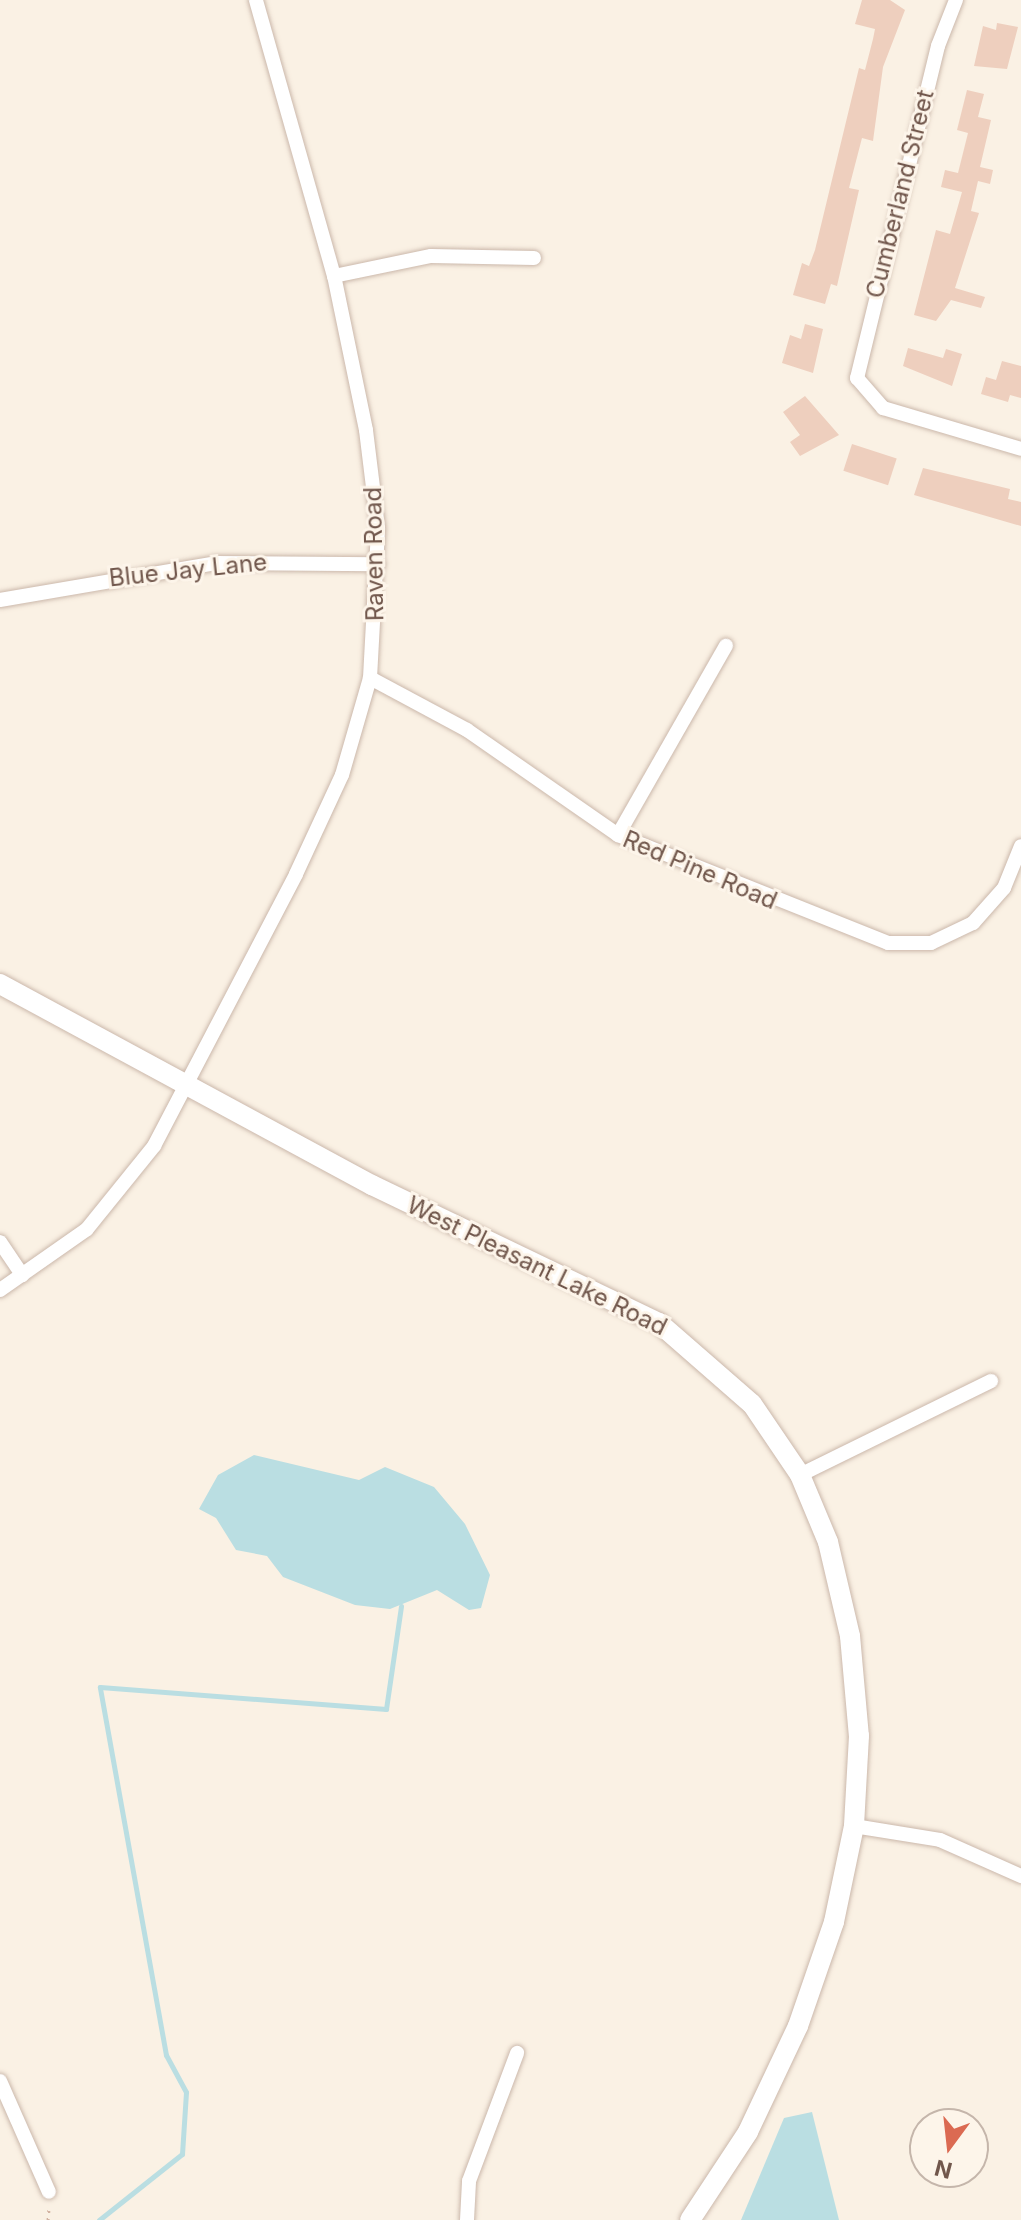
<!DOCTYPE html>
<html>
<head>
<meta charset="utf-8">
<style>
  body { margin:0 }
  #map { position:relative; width:1021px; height:2220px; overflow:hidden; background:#faf1e4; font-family:Inter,sans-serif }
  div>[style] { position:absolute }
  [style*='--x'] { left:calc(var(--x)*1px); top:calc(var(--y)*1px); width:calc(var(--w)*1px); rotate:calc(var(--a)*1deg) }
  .water>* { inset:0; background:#badee2 }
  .stream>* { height:5px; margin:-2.5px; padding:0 2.5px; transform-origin:2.5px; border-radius:2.5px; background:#badee2 }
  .building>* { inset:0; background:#eecfbe; transform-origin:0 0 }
  .path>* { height:3px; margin-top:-1.5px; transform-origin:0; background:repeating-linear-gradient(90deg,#d2b2a1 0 2px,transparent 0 8px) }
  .roads { filter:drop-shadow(0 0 2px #cbb8ab) drop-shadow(0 0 2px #cbb8ab) }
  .street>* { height:14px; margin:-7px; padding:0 7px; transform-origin:7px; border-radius:7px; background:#fff }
  .secondary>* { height:20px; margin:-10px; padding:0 10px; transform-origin:10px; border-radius:10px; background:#fff }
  span { translate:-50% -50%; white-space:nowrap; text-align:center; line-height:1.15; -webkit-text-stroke:6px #fdf5ea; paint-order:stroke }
  .street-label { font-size:24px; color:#71574c }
  .north { position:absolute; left:909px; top:2108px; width:80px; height:80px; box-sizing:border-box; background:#fdf5ea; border:2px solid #c5b6ab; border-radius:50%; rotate:195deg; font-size:22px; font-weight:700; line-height:32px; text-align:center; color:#71574c }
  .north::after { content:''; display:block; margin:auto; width:28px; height:36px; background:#db6a52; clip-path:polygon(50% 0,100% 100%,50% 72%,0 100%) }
</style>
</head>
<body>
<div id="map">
  <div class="water">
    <i style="clip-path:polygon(254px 1455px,359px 1480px,385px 1467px,434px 1487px,465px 1524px,490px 1575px,481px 1608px,469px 1610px,437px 1590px,390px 1609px,355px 1605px,283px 1577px,267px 1556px,236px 1550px,216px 1518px,199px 1509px,218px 1475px)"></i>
    <i style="clip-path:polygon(812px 2112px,839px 2220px,741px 2220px,784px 2118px)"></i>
  </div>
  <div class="stream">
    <i style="--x:99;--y:2220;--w:106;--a:-38.5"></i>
    <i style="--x:182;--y:2154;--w:62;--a:-86.3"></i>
    <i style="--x:186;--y:2092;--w:42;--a:-118.4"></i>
    <i style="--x:166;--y:2055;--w:374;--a:-100.2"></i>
    <i style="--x:100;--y:1687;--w:287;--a:4.4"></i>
    <i style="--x:386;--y:1709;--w:104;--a:-81.7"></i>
  </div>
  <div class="building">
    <i style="clip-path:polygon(862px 0,890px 0,905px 10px,883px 67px,873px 141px,862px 138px,849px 188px,859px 190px,837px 286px,831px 284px,825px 304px,793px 295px,802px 263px,809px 266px,815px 250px,859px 68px,865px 70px,873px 39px,875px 29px,855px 24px)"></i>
    <i style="clip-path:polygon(997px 23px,1018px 27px,1007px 69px,974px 66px,983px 26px,996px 30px)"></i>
    <i style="clip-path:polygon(967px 90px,984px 94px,978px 117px,991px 120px,980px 167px,993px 170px,990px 184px,978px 181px,971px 211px,979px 213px,955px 288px,985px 297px,981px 308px,951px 300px,936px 321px,914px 315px,936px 230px,950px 234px,962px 192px,941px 187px,945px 170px,958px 173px,968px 133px,957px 130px)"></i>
    <i style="clip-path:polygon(805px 324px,823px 329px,813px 373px,782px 363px,790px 335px,801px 339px)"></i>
    <i style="clip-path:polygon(908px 348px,943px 358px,946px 349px,962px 354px,952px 386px,903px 366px)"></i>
    <i style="clip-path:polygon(1002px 361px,1021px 366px,1021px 398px,1010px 395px,1008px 402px,981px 394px,986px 377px,996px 380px)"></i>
    <i style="clip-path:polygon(805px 396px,839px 435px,800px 456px,790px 442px,800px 435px,783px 412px)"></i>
    <i style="left:852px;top:444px;width:47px;height:28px;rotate:18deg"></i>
    <i style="clip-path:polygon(923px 468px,1010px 489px,1008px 499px,1021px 502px,1021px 526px,914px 495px)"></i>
  </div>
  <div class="path">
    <i style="--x:48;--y:2220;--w:12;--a:-85"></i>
  </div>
  <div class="roads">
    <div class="street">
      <i style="--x:956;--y:0;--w:49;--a:111.4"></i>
      <i style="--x:938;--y:46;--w:342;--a:103.7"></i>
      <i style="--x:857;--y:378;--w:40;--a:49"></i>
      <i style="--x:883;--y:408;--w:144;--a:16.5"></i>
      <i style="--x:334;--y:276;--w:99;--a:-11.7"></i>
      <i style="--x:431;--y:256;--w:103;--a:1.1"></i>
      <i style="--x:0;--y:600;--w:219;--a:-9.7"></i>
      <i style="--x:216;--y:563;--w:162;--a:0.4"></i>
      <i style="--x:370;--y:678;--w:110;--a:28.2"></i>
      <i style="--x:467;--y:730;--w:184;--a:34.8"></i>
      <i style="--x:618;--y:835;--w:291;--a:21.8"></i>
      <i style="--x:888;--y:943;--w:43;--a:0"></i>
      <i style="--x:931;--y:943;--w:47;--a:-25.5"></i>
      <i style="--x:973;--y:923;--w:47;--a:-48.5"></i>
      <i style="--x:1004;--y:888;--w:45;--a:-68"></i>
      <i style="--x:618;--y:835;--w:218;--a:-60.3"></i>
      <i style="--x:0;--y:1242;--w:40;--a:56"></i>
      <i style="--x:0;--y:1290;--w:106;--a:-35"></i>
      <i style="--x:87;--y:1229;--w:107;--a:-51.1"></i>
      <i style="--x:154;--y:1146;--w:307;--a:-62.4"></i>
      <i style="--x:296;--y:874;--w:109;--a:-65.1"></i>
      <i style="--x:342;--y:775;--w:101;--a:-73.9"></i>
      <i style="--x:370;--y:678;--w:150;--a:-86.9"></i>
      <i style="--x:378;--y:528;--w:99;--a:-97"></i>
      <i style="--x:366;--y:430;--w:157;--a:-101.7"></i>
      <i style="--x:334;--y:276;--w:287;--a:-105.8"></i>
      <i style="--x:800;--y:1475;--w:213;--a:-26.2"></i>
      <i style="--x:854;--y:1826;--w:87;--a:9.2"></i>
      <i style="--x:940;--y:1840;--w:89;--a:24"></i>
      <i style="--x:0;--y:2081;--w:121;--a:66.2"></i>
      <i style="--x:467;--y:2220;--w:39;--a:-87"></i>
      <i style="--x:469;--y:2181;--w:137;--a:-69.4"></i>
    </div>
    <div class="secondary">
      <i style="--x:0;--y:984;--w:423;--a:28.4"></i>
      <i style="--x:372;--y:1185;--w:318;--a:25.7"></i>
      <i style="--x:659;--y:1323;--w:123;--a:41.1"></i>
      <i style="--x:752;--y:1404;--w:86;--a:55.9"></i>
      <i style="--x:800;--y:1475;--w:73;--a:67.3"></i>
      <i style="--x:828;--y:1542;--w:97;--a:76.8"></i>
      <i style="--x:850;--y:1636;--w:100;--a:84.9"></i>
      <i style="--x:859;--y:1736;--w:90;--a:93.2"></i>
      <i style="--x:854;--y:1826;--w:98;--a:101.8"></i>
      <i style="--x:834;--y:1922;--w:110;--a:109.1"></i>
      <i style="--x:798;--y:2026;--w:117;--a:115.3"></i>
      <i style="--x:748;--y:2132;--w:105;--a:123.4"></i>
    </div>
  </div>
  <div class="street-label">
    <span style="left:900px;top:194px;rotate:-76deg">Cumberland Street</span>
    <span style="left:374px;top:554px;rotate:-91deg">Raven Road</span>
    <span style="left:188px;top:570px;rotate:-6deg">Blue Jay Lane</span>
    <span style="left:700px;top:870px;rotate:23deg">Red Pine Road</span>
    <span style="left:537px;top:1266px;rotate:26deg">West Pleasant Lake Road</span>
  </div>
  <div class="north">N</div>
</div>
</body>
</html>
